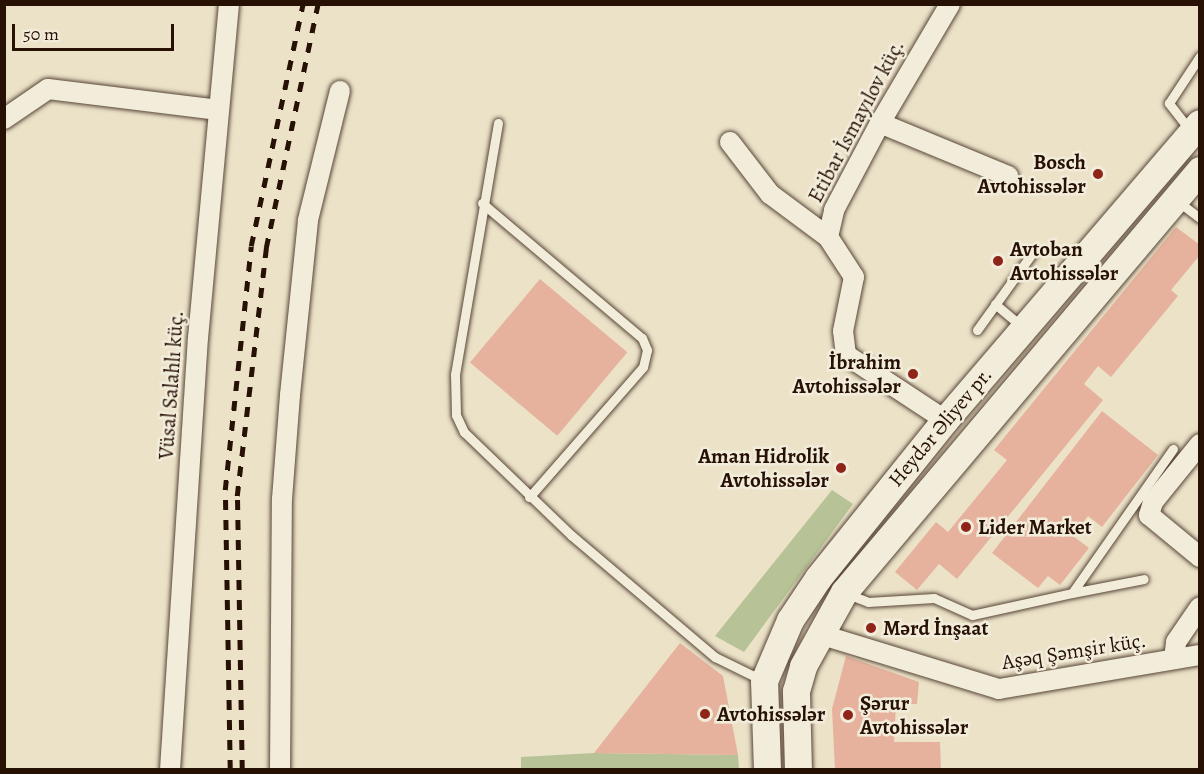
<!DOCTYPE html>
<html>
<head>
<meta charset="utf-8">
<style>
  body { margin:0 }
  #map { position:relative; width:1204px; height:774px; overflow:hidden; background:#ebe2c8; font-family:Alegreya,serif }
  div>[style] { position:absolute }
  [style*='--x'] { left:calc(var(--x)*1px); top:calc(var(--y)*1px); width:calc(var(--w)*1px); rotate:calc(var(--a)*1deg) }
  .green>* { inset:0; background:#b7c396 }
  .building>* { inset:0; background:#e6b29d; transform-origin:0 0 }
  .roads { filter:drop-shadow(0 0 2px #584536) drop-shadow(0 0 2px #584536) }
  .lane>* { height:9px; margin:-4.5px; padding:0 4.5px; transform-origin:4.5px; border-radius:4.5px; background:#f2ecdb }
  .street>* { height:20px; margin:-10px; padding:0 10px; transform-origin:10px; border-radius:10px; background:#f2ecdb }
  .secondary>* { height:27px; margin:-13.5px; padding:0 13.5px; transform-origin:13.5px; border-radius:13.5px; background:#f2ecdb }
  .rail>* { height:4.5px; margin-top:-2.25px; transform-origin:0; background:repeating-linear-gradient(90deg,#271105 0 10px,transparent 0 20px) }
  .dots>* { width:16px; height:16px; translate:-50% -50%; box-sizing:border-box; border:3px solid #f2ecdb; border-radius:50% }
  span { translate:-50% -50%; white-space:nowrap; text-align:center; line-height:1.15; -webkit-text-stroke:5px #f2ecdb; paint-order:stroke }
  .street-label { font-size:21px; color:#271105 }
  .poi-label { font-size:21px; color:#271105; font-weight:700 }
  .right { translate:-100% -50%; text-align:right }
  .left { translate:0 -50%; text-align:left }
  .frame { position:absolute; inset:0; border:6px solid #271105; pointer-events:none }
  .scale { position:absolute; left:12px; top:24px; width:162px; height:27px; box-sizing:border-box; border:3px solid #271105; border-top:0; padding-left:8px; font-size:18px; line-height:21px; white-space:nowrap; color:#271105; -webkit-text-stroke:4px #f2ecdb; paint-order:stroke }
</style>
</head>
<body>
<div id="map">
  <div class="green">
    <i style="clip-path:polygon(832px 490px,853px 504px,744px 652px,715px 636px)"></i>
    <i style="clip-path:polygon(594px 753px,738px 755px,739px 769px,521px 770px,521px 757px)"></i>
  </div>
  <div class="building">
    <i style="clip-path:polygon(1176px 227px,1200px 245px,1200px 255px,1171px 290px,1178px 296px,1111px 377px,1098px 366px,1084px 384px,1103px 400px,957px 579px,939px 564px,917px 590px,895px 572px,936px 522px,948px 532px,1007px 460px,994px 450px)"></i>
    <i style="left:540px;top:279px;width:114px;height:109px;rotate:40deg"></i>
    <i style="clip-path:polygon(1102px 411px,1158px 455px,1102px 527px,1088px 516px,1073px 536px,1089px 548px,1060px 585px,1048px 576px,1038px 588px,992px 553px)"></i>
    <i style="clip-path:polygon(680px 643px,723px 676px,738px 755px,594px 753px)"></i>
    <i style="clip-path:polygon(846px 656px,919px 682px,917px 704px,896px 704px,894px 742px,940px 742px,941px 770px,835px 770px,832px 709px)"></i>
  </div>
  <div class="roads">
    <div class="lane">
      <i style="--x:498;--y:123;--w:255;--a:99.7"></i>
      <i style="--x:455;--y:374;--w:41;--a:88.6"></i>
      <i style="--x:456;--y:415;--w:19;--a:65"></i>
      <i style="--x:464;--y:432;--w:149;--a:43.9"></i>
      <i style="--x:571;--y:535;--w:189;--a:40.3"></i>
      <i style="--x:715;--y:657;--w:52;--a:26.1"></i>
      <i style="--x:1189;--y:129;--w:33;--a:-128"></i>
      <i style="--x:1169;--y:103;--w:56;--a:-56.6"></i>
      <i style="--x:1176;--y:200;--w:30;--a:37"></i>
      <i style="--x:482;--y:203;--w:209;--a:40.2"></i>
      <i style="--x:642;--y:338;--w:13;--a:67"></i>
      <i style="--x:647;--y:350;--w:17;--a:103"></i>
      <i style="--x:643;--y:367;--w:173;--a:131.2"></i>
      <i style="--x:995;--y:304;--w:35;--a:40"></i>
      <i style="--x:977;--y:330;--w:96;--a:-54.3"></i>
      <i style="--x:845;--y:593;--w:25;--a:21"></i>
      <i style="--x:868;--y:602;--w:66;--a:-3.5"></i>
      <i style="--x:934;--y:598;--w:42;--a:24.1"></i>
      <i style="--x:972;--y:615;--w:102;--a:-12.4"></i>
      <i style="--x:1072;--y:593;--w:176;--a:-55"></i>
      <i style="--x:1072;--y:593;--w:73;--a:-11"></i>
    </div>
    <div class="street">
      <i style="--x:4;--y:119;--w:53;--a:-34.3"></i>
      <i style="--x:48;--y:89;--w:172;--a:7"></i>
      <i style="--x:880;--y:123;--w:139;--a:22.5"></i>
      <i style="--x:730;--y:142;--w:66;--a:52.4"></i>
      <i style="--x:770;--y:194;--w:72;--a:36.6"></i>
      <i style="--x:945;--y:420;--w:118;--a:-146.7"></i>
      <i style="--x:846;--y:355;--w:24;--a:-97"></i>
      <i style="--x:843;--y:331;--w:55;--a:-78.5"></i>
      <i style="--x:854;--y:277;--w:48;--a:-123"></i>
      <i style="--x:828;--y:237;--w:28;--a:-77"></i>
      <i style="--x:834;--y:210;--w:98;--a:-62.1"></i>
      <i style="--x:880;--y:123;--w:138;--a:-59.5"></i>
      <i style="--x:1200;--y:444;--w:75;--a:129"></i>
      <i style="--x:1153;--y:502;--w:14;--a:107"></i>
      <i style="--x:1149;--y:515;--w:66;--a:39.5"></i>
      <i style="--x:819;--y:634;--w:188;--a:17"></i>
      <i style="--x:999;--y:689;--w:204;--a:-9.6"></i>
      <i style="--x:1174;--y:659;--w:17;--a:-83"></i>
      <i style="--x:1176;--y:642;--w:42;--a:-55.6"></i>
      <i style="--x:170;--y:770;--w:433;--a:-86.3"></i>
      <i style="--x:198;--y:338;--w:335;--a:-84.7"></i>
      <i style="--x:280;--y:770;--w:271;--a:-89.6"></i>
      <i style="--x:282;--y:499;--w:104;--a:-85.6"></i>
      <i style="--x:290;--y:395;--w:176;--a:-84.1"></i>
      <i style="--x:308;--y:220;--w:133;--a:-76.1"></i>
    </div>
    <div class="secondary">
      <i style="--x:767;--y:770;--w:89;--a:-91.9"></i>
      <i style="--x:764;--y:681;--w:66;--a:-66.9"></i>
      <i style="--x:790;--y:620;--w:50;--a:-56.3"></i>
      <i style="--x:818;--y:578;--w:203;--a:-51.2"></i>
      <i style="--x:945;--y:420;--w:391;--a:-49.4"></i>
      <i style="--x:798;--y:770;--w:79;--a:-91.5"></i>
      <i style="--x:796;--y:691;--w:26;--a:-74"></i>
      <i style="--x:803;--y:666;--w:85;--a:-61"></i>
      <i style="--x:844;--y:592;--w:552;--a:-49.85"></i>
    </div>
  </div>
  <div class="rail">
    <i style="--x:230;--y:770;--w:280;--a:-91"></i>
    <i style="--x:225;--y:490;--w:245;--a:-83.9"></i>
    <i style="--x:251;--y:246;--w:248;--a:-77.9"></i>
    <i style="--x:242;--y:770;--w:274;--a:-91"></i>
    <i style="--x:237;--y:496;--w:250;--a:-83.3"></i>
    <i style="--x:266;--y:248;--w:249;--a:-78"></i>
  </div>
  <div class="dots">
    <i style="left:1098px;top:174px;background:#8f2418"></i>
    <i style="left:998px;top:261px;background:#8f2418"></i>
    <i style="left:913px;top:374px;background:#8f2418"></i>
    <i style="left:841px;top:468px;background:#8f2418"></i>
    <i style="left:966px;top:527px;background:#8f2418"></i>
    <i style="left:871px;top:628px;background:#8f2418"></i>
    <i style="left:705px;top:714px;background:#8f2418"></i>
    <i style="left:848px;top:715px;background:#8f2418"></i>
  </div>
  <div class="street-label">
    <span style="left:856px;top:121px;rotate:-62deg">Etibar İsmayılov küç.</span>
    <span style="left:171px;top:385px;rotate:-86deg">Vüsal Salahlı küç.</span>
    <span style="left:940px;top:427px;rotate:-50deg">Heydər Əliyev pr.</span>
    <span style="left:1074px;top:651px;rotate:-9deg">Aşəq Şəmşir küç.</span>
  </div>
  <div class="poi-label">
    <span class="right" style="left:1086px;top:174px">Bosch<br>Avtohissələr</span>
    <span class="left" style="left:1010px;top:261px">Avtoban<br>Avtohissələr</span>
    <span class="right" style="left:901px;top:374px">İbrahim<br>Avtohissələr</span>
    <span class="right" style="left:829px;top:468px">Aman Hidrolik<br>Avtohissələr</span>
    <span class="left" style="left:978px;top:527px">Lider Market</span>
    <span class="left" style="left:883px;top:628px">Mərd İnşaat</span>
    <span class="left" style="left:860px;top:715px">Şərur<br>Avtohissələr</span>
    <span class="left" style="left:717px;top:714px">Avtohissələr</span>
  </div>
  <div class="frame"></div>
  <div class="scale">50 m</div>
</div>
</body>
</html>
